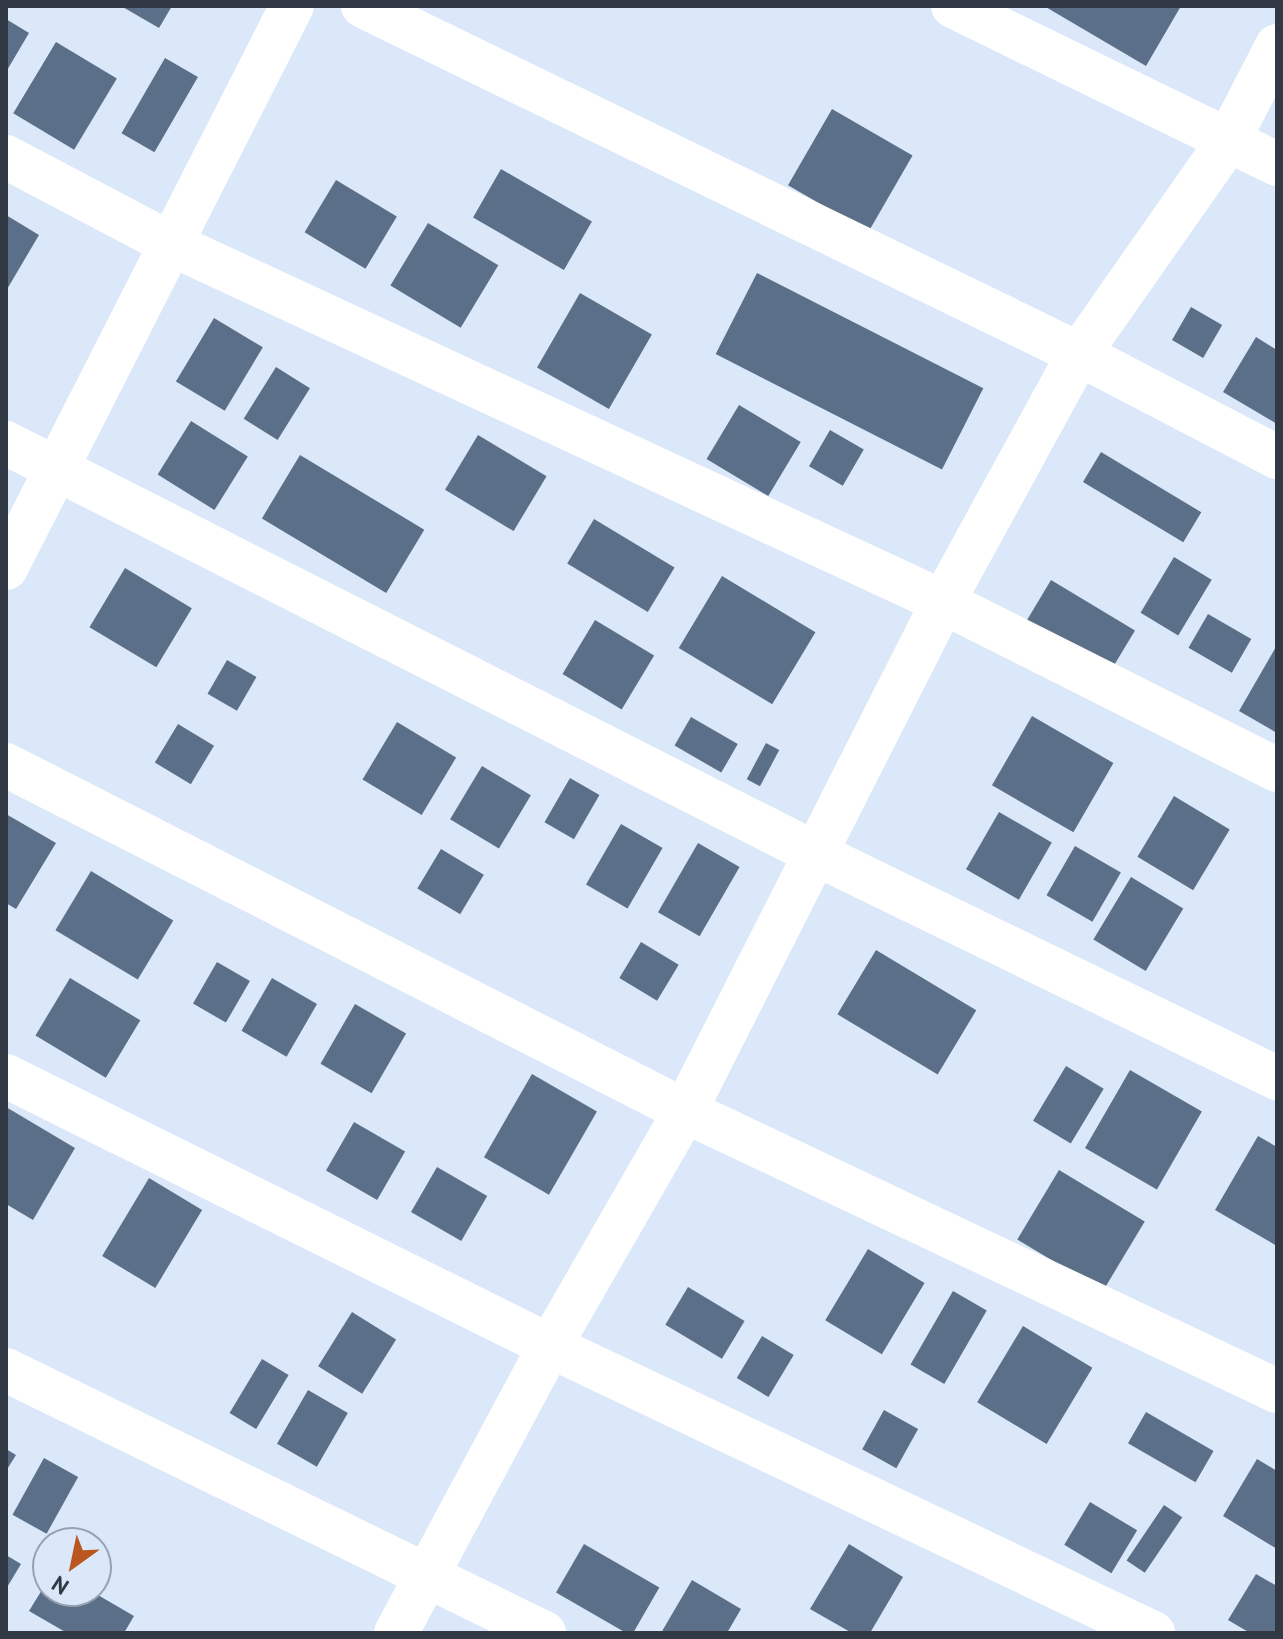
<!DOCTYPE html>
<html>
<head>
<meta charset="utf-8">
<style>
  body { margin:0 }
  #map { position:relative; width:1283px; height:1639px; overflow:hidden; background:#dbe8fa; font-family:"PT Sans",sans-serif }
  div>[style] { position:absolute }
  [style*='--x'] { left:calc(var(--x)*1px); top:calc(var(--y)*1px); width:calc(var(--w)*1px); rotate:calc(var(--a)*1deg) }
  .building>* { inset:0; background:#5b6f88; transform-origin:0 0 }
  .minor>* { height:44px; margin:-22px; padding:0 22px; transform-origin:22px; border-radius:22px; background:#fff }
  span { translate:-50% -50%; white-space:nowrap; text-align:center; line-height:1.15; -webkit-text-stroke:8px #dbe8fa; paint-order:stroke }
  .frame { position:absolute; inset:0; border:8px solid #303944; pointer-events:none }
  .north { position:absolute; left:32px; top:1527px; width:80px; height:80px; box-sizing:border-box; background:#dbe8fa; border:2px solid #97a2b1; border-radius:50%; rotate:213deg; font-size:22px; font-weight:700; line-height:32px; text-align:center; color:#303944 }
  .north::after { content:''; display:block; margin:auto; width:28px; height:36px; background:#ba5721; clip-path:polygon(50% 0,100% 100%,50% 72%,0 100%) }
</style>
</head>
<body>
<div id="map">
  <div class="building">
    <i style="clip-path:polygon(121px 6px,172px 6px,159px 28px)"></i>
    <i style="clip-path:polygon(1044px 6px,1181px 6px,1146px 66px)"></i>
    <i style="clip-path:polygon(6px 19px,29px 33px,6px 72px)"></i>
    <i style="left:56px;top:42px;width:71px;height:83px;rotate:31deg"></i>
    <i style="left:165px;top:58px;width:38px;height:87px;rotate:30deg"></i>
    <i style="left:832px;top:109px;width:93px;height:88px;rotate:30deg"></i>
    <i style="left:501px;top:169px;width:105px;height:56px;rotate:30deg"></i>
    <i style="left:336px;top:180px;width:71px;height:61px;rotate:31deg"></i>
    <i style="clip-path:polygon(6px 215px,39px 235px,6px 291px)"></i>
    <i style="left:428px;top:223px;width:82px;height:73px;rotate:31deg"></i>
    <i style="left:757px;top:273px;width:254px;height:91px;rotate:27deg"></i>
    <i style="left:580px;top:293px;width:83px;height:86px;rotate:30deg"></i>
    <i style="left:1191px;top:307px;width:36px;height:38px;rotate:30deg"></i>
    <i style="left:214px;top:318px;width:57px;height:74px;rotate:31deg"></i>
    <i style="clip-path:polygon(1256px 337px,1277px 350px,1277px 424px,1223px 392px)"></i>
    <i style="left:276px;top:367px;width:40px;height:61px;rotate:32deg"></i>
    <i style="left:739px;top:405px;width:72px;height:63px;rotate:31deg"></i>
    <i style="left:191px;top:421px;width:67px;height:63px;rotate:32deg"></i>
    <i style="left:830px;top:430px;width:39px;height:42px;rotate:30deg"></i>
    <i style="left:478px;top:435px;width:80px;height:64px;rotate:31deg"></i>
    <i style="left:1101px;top:452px;width:117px;height:35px;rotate:31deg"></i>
    <i style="left:300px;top:455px;width:145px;height:74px;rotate:31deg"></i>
    <i style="left:594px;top:519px;width:94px;height:52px;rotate:31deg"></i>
    <i style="left:1174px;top:557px;width:44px;height:65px;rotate:31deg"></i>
    <i style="left:125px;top:568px;width:78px;height:69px;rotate:31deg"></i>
    <i style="left:722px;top:576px;width:109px;height:84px;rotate:31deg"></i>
    <i style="left:1051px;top:580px;width:98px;height:48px;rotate:31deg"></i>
    <i style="left:1208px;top:614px;width:50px;height:39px;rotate:30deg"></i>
    <i style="left:595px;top:620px;width:69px;height:63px;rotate:31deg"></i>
    <i style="clip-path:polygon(1277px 645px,1277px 733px,1239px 711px)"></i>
    <i style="left:227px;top:660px;width:34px;height:39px;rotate:30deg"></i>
    <i style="left:1032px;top:716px;width:94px;height:80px;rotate:30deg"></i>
    <i style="left:691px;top:717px;width:54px;height:33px;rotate:30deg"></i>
    <i style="left:397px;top:722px;width:69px;height:67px;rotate:31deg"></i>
    <i style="left:178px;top:724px;width:42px;height:45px;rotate:31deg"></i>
    <i style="left:766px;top:743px;width:15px;height:41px;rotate:28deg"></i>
    <i style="left:482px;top:766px;width:57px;height:62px;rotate:31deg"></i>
    <i style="left:570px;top:778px;width:34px;height:51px;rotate:30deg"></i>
    <i style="left:1174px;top:796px;width:65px;height:71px;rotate:31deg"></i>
    <i style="left:999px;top:812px;width:61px;height:66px;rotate:30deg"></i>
    <i style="clip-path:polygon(6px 814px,56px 843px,16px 909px,6px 903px)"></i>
    <i style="left:621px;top:824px;width:48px;height:70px;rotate:30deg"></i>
    <i style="left:698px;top:843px;width:48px;height:80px;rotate:30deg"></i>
    <i style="left:1075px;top:846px;width:53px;height:57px;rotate:30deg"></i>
    <i style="left:441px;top:849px;width:50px;height:46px;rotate:31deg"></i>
    <i style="left:91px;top:871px;width:96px;height:69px;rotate:31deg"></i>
    <i style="left:1131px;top:877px;width:61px;height:73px;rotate:31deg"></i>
    <i style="left:641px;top:942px;width:44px;height:42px;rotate:31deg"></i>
    <i style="left:876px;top:950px;width:117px;height:75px;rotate:31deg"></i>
    <i style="left:217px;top:962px;width:38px;height:48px;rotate:30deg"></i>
    <i style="left:70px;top:978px;width:82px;height:67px;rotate:31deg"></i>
    <i style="left:272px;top:978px;width:52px;height:61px;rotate:30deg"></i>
    <i style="left:355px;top:1004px;width:59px;height:69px;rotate:30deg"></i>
    <i style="left:1066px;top:1066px;width:44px;height:64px;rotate:31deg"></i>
    <i style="left:1130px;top:1070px;width:83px;height:90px;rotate:30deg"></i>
    <i style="left:532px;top:1074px;width:75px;height:96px;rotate:30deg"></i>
    <i style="clip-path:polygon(6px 1107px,75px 1148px,33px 1220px,6px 1204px)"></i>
    <i style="left:354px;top:1122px;width:59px;height:56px;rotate:30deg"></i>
    <i style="clip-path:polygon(1258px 1136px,1277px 1147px,1277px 1246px,1215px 1210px)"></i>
    <i style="left:437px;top:1167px;width:58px;height:52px;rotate:30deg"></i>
    <i style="left:1059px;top:1170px;width:100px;height:81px;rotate:31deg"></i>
    <i style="left:149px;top:1178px;width:62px;height:91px;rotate:31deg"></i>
    <i style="left:868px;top:1249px;width:66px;height:83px;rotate:31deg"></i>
    <i style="left:688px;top:1287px;width:66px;height:44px;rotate:31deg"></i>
    <i style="left:953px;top:1291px;width:39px;height:85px;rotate:30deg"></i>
    <i style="left:352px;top:1312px;width:52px;height:64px;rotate:32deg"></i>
    <i style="left:1023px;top:1326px;width:81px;height:89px;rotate:31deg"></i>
    <i style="left:762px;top:1336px;width:37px;height:49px;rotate:31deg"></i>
    <i style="left:262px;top:1359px;width:31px;height:63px;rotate:31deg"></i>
    <i style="left:308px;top:1390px;width:46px;height:62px;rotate:30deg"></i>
    <i style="left:884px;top:1410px;width:39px;height:45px;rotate:29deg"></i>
    <i style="left:1146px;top:1412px;width:78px;height:36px;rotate:30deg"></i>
    <i style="clip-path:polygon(6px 1449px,16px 1455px,6px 1471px)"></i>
    <i style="left:44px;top:1458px;width:39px;height:65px;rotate:29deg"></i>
    <i style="clip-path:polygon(1257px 1459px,1277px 1471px,1277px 1549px,1223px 1516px)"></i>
    <i style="left:1090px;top:1502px;width:55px;height:50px;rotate:31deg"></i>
    <i style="left:1164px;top:1505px;width:22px;height:67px;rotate:34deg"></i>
    <i style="left:584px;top:1544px;width:87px;height:56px;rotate:30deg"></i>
    <i style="clip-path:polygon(849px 1544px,903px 1577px,870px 1633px,852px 1633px,810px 1609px)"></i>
    <i style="clip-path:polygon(6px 1555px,21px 1564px,6px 1589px)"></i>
    <i style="clip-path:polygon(1256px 1574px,1277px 1586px,1277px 1633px,1250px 1633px,1228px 1620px)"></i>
    <i style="clip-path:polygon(48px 1580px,48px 1591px,91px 1591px,134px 1616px,124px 1633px,67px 1633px,29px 1611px)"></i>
    <i style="clip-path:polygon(692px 1580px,741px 1609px,727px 1633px,661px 1633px)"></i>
  </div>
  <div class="minor">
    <i style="--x:363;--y:6;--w:796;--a:25.92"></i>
    <i style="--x:1079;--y:354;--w:223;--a:27.5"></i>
    <i style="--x:953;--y:6;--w:360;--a:26"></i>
    <i style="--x:6;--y:157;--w:187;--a:27.8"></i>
    <i style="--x:171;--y:244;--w:851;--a:24.88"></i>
    <i style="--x:943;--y:602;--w:374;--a:26.7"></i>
    <i style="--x:6;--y:443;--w:906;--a:26.9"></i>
    <i style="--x:814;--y:853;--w:515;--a:25.92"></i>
    <i style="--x:6;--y:568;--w:631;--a:-63.03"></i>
    <i style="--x:6;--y:765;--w:762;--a:27"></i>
    <i style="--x:685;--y:1111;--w:655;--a:25.31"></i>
    <i style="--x:6;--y:1076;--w:607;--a:26.4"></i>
    <i style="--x:550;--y:1346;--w:668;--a:25.45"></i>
    <i style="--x:6;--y:1370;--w:599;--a:26.05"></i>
    <i style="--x:396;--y:1633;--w:326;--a:-61.8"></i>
    <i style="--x:550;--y:1346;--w:271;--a:-60.1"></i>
    <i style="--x:685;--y:1111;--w:571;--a:-63.12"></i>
    <i style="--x:943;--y:602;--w:283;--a:-61.3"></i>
    <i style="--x:1079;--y:354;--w:260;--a:-55"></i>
    <i style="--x:1228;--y:141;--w:107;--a:-62.7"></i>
  </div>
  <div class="frame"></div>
  <div class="north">N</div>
</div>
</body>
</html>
